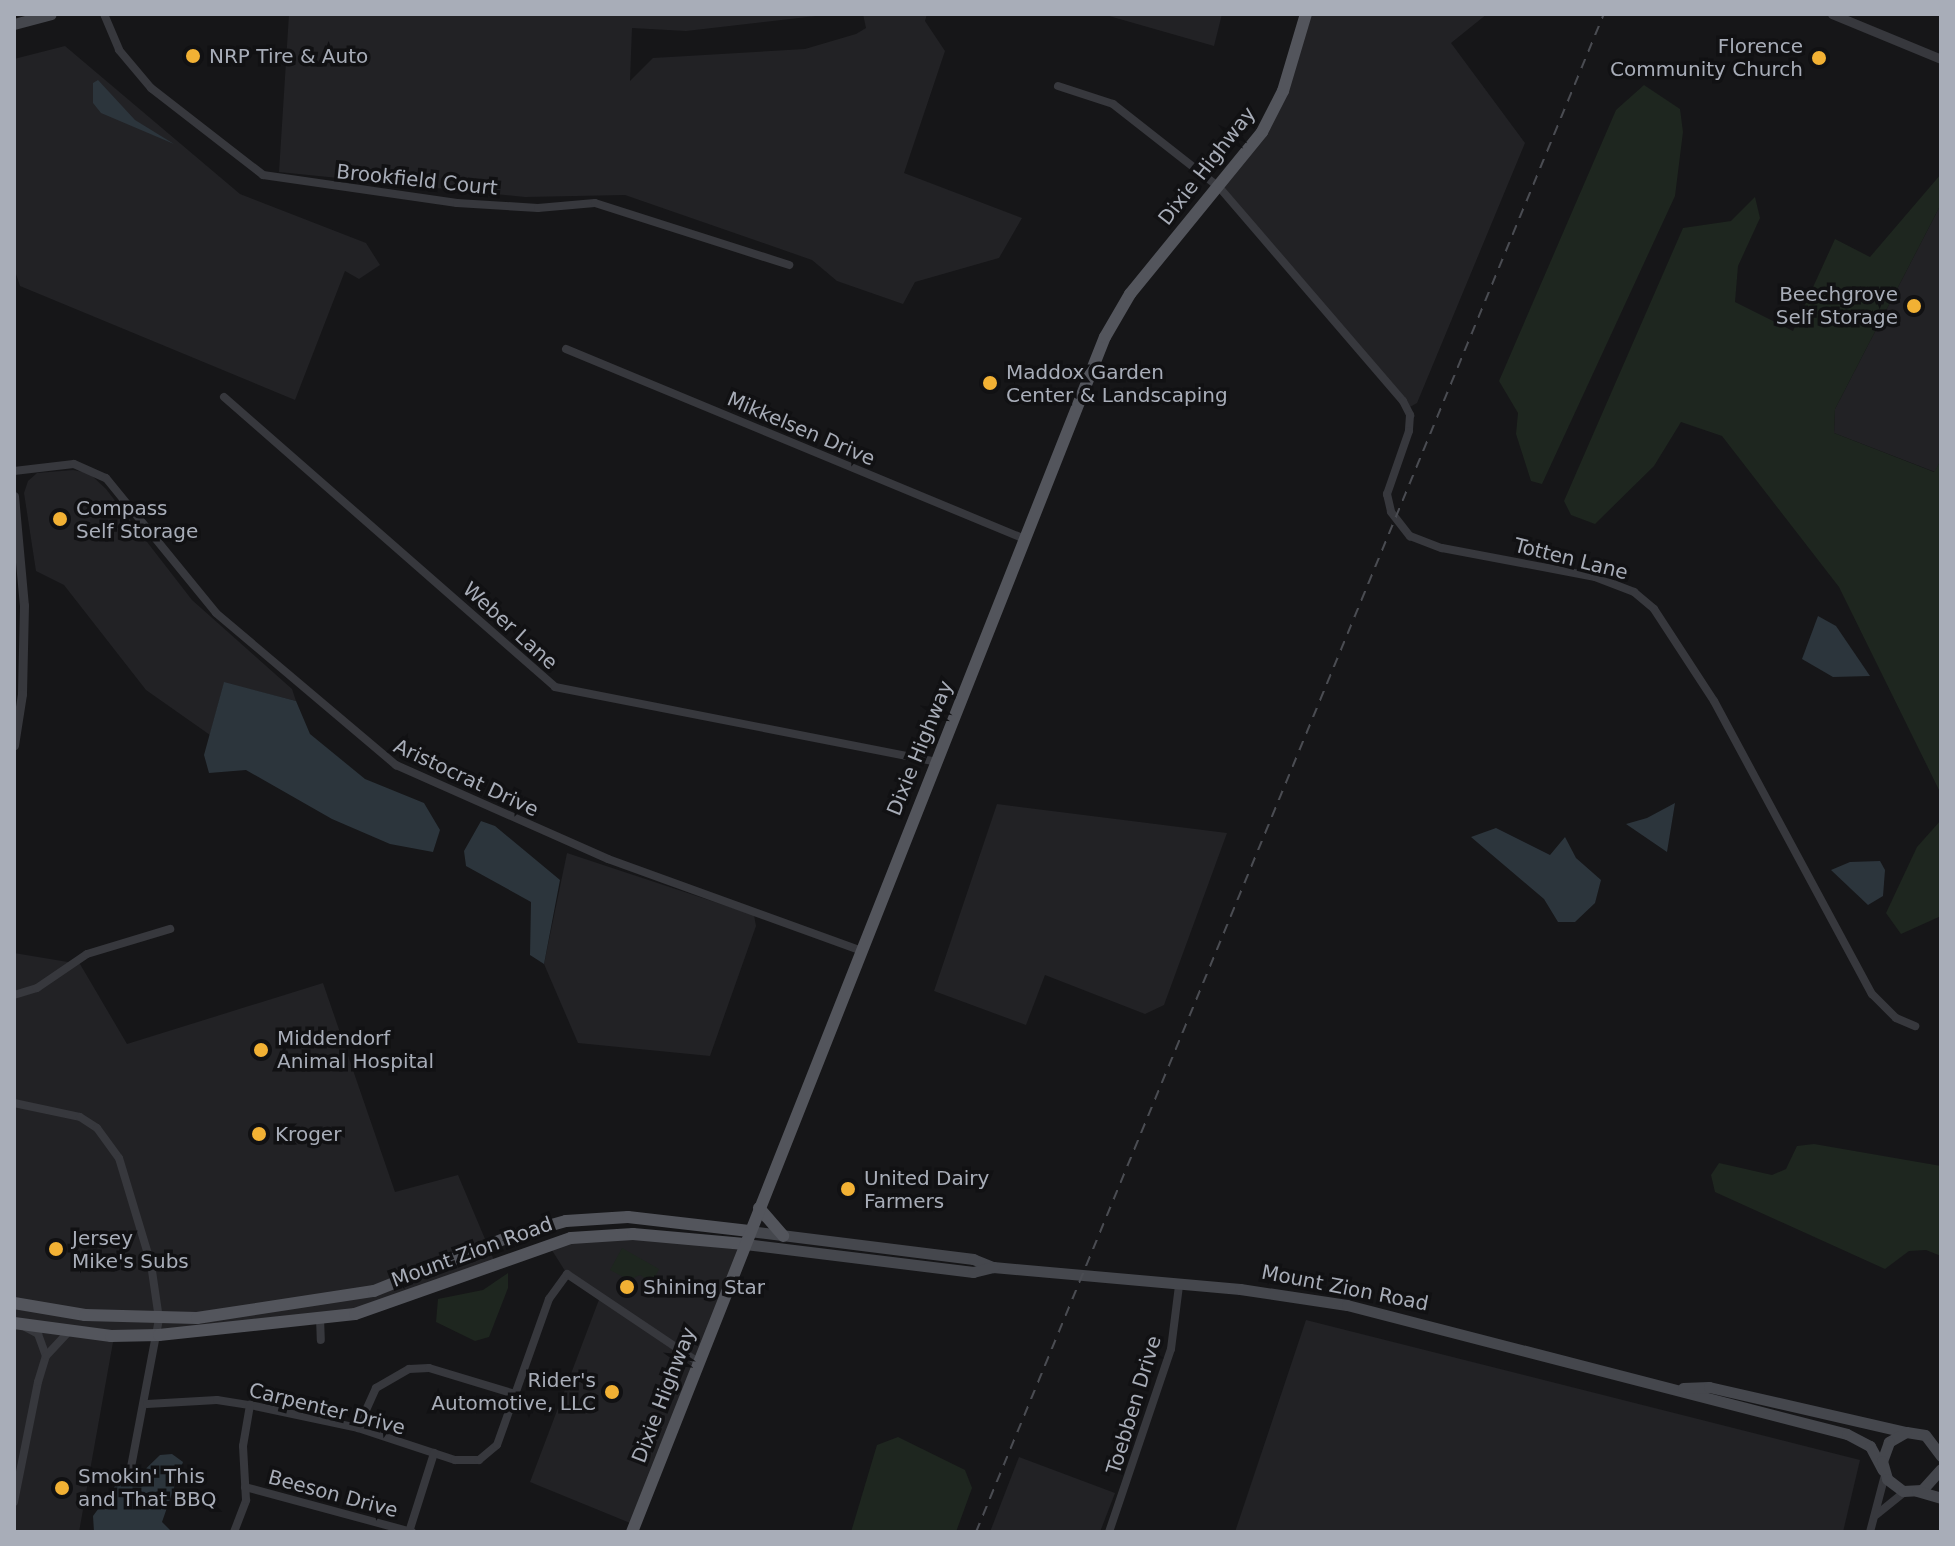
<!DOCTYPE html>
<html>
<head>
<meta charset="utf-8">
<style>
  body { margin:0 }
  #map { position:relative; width:1955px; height:1546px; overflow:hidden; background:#161618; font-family:"DejaVu Sans",sans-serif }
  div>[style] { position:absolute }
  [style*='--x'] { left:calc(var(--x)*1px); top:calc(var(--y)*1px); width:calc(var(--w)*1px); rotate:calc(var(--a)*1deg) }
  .built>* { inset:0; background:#222225 }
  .green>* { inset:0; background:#1e261f }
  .water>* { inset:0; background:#2c353c }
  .minor>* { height:8px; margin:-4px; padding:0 4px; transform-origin:4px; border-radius:4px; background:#37383d }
  .tertiary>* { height:9px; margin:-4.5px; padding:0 4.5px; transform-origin:4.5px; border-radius:4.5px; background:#37383d }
  .secondary>* { height:11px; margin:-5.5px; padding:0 5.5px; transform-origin:5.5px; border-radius:5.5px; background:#45474d }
  .primary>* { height:12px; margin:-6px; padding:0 6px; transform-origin:6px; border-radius:6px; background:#53555c }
  .rail>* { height:2px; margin-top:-1px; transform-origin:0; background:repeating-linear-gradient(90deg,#4a4c52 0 10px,transparent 0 18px) }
  .dots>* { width:22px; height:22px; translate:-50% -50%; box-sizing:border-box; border:4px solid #111113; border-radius:50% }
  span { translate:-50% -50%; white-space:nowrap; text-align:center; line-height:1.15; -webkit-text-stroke:7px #111113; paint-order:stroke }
  .poi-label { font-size:20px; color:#a8adb8 }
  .right { translate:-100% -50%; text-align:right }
  .left { translate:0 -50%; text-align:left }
  .street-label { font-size:20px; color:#a8adb8 }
  .frame { position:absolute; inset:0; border:16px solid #a8adb8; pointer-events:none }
</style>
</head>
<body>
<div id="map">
  <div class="built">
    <i style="clip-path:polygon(289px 14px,833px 14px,686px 31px,632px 28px,630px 81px,653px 58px,805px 49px,856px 34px,866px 28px,863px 14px,927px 14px,925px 21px,945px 51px,904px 173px,1022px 218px,999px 258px,915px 282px,903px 304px,837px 281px,812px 260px,625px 195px,525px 197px,279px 172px)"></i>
    <i style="clip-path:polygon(1102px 14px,1222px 14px,1214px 46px)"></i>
    <i style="clip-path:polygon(1306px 14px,1487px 14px,1451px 43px,1525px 143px,1417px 403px,1408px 408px,1219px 187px,1262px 132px)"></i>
    <i style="clip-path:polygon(65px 46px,240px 194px,366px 243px,380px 265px,359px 279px,345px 271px,295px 400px,20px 286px,14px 268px,14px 59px)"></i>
    <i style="clip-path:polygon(1941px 204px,1941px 460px,1935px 472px,1834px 433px,1835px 409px)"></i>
    <i style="clip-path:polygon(73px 470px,89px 473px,106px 489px,192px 600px,292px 689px,296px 701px,224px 683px,210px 735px,146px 690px,64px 585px,36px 571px,24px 493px,28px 481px,37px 473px)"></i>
    <i style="clip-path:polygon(997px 804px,1227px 833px,1164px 1005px,1145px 1014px,1045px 975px,1026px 1025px,934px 991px)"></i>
    <i style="clip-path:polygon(567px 853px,754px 915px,756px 926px,710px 1056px,578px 1043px,544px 964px)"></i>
    <i style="clip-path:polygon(14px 953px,80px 964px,127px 1044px,323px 983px,395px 1192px,458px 1175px,496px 1265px,379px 1308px,159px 1335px,115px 1331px,79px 1532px,14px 1532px)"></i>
    <i style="clip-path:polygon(605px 1234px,745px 1244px,635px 1525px,530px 1482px,600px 1297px,567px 1274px,548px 1244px)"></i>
    <i style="clip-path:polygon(1306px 1320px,1860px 1460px,1843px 1532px,1235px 1532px)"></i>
    <i style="clip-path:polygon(1019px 1457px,1115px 1493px,1100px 1532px,990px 1532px)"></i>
  </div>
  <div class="green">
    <i style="clip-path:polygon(1644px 85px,1680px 109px,1683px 132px,1675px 196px,1542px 484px,1531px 481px,1516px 434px,1518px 413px,1499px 381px,1616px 110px)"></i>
    <i style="clip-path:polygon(1941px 174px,1941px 204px,1835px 409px,1834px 433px,1934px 472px,1941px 460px,1941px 794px,1839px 587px,1722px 436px,1681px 422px,1654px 466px,1595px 524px,1571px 515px,1564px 501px,1683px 228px,1731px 221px,1755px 197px,1760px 218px,1738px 266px,1735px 302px,1793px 331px,1835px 239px,1870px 257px)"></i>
    <i style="clip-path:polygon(1941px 820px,1941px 916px,1901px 934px,1886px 913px,1917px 847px)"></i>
    <i style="clip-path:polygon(1814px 1144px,1941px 1166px,1941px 1256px,1926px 1250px,1909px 1251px,1885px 1269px,1715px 1192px,1711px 1175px,1719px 1163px,1772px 1175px,1786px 1169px,1797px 1146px)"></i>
    <i style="clip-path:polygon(622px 1248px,659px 1269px,652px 1283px,640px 1275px,629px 1280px,610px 1270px)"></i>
    <i style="clip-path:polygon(508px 1273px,508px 1288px,489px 1337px,475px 1341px,436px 1322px,438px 1299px,483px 1290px)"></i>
    <i style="clip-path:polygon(898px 1437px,965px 1470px,972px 1488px,956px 1532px,851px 1532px,877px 1445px)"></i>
  </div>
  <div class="water">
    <i style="clip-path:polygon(98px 80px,135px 120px,174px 144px,101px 113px,93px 103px,93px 83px)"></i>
    <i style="clip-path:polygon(1818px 616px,1836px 626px,1870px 676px,1833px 677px,1802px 659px)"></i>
    <i style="clip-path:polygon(224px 682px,296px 701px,310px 734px,365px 779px,424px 803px,440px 830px,433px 852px,390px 844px,332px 819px,246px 770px,209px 773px,204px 755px)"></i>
    <i style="clip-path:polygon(1675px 803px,1667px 852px,1626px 824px,1647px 818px)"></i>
    <i style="clip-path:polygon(481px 821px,495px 826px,560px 880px,544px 964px,530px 955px,531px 902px,466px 866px,464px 851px)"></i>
    <i style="clip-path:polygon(1496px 828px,1550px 855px,1565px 837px,1576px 858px,1601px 880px,1595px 903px,1575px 922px,1558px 922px,1544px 899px,1471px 837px)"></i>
    <i style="clip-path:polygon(1880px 861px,1885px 870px,1883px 896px,1868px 905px,1831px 870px,1850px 862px)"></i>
    <i style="clip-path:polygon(172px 1454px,183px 1462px,162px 1522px,172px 1532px,94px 1532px,93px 1516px,118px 1482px,128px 1486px,160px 1455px)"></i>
  </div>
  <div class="minor">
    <i style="--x:104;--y:14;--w:39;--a:67"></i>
    <i style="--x:119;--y:50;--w:50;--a:49.9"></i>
    <i style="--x:151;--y:88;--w:142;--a:37.8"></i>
    <i style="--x:263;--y:175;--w:196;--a:8.2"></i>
    <i style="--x:457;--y:203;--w:81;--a:3.5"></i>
    <i style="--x:538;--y:208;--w:57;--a:-5"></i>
    <i style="--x:595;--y:203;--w:204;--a:17.7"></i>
    <i style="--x:1058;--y:86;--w:58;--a:18.1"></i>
    <i style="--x:1113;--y:104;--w:135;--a:38.1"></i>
    <i style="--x:1219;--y:187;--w:282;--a:49.3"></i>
    <i style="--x:1403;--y:401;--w:16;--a:63"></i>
    <i style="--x:1410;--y:415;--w:16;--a:94"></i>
    <i style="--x:1409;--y:431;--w:67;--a:109.2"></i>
    <i style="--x:1387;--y:494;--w:18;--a:77"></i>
    <i style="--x:1391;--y:512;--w:31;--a:52"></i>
    <i style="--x:1410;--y:536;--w:34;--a:21"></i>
    <i style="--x:1442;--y:548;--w:156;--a:10.7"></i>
    <i style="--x:1595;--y:577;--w:42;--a:21"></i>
    <i style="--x:1634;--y:592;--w:26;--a:40"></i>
    <i style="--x:1654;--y:609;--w:110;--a:56.9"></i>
    <i style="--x:1714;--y:701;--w:333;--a:61.7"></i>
    <i style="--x:1872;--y:994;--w:34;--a:45"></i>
    <i style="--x:1896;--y:1018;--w:21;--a:23"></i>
    <i style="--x:566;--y:349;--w:496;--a:22.5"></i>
    <i style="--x:224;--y:397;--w:440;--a:41.2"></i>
    <i style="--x:555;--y:687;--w:388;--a:11.1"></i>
    <i style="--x:14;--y:471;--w:60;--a:-6.7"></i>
    <i style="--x:74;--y:464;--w:35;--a:24"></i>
    <i style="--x:106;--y:478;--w:174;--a:50.8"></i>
    <i style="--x:216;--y:613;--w:236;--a:40.2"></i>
    <i style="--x:396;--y:765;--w:232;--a:23.9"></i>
    <i style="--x:608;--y:859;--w:268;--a:19.9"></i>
    <i style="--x:14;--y:995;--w:24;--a:-17"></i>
    <i style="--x:37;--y:988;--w:60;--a:-34.2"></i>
    <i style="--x:87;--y:954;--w:87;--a:-16.8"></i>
    <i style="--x:14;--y:1103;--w:67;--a:12"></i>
    <i style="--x:80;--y:1117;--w:20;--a:33"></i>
    <i style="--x:97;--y:1128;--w:37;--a:54"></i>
    <i style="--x:119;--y:1158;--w:111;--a:73.2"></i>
    <i style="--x:151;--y:1264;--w:56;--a:81.7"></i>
    <i style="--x:159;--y:1319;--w:157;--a:100.7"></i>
    <i style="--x:320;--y:1317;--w:23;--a:88"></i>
    <i style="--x:25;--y:1327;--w:15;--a:28"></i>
    <i style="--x:38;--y:1334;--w:23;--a:70"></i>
    <i style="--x:147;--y:1404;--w:70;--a:-3.3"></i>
    <i style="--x:217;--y:1400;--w:33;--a:9"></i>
    <i style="--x:250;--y:1405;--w:110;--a:12"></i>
    <i style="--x:358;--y:1428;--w:102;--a:18.3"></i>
    <i style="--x:455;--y:1460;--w:24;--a:0"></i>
    <i style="--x:479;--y:1460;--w:23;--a:-40"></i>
    <i style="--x:497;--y:1445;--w:155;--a:-70.4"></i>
    <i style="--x:549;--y:1299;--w:31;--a:-54"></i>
    <i style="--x:567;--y:1274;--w:158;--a:33.9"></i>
    <i style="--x:358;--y:1428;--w:44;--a:-65.8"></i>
    <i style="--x:376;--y:1388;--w:38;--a:-30"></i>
    <i style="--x:409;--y:1369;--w:20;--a:-3"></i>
    <i style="--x:429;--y:1368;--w:90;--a:16.8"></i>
    <i style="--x:245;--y:1487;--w:173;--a:15.1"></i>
    <i style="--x:14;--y:1502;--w:122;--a:-78.7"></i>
    <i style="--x:38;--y:1382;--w:27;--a:-73"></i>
    <i style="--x:46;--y:1356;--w:34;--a:-47"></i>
    <i style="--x:1876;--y:1515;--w:38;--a:-39"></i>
    <i style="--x:234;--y:1532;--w:34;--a:-69"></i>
    <i style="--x:246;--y:1500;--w:54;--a:-93.2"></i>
    <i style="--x:243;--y:1446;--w:42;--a:-80.3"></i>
    <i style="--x:409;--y:1532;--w:83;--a:-72.4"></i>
    <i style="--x:1109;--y:1532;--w:193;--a:-71.3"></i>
    <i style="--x:1171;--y:1349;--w:64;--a:-82.8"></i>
    <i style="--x:1870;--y:1532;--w:59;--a:-75.3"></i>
  </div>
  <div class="tertiary">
    <i style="--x:1832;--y:14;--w:118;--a:22.4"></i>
    <i style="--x:14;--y:496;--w:109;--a:84.8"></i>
    <i style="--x:24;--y:605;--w:89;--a:91.3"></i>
    <i style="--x:22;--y:694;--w:52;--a:98.9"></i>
  </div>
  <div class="secondary">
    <i style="--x:14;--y:24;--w:38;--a:-15"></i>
    <i style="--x:749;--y:1231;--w:226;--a:7.1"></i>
    <i style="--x:973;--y:1259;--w:22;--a:22"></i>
    <i style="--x:993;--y:1267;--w:248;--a:5.1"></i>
    <i style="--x:1240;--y:1289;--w:108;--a:8.5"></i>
    <i style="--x:1347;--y:1305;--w:516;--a:14.47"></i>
    <i style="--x:1847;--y:1434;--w:26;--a:28"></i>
    <i style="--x:1870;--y:1446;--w:27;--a:62"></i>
    <i style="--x:745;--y:1244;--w:230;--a:7"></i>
    <i style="--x:973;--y:1272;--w:21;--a:-14"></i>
    <i style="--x:1683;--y:1388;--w:26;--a:-2"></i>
    <i style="--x:1709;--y:1387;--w:202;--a:12.9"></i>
    <i style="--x:1941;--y:1456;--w:26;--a:-127"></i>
    <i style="--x:1925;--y:1435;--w:19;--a:-171"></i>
    <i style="--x:1906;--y:1432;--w:20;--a:150"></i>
    <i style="--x:1889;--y:1442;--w:20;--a:110"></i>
    <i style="--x:1882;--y:1461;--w:19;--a:74"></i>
    <i style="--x:1887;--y:1479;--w:20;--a:37"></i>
    <i style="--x:1903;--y:1491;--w:19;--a:-3"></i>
    <i style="--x:1922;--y:1490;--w:28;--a:-48"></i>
    <i style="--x:1917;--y:1491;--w:25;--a:16"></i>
  </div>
  <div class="primary">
    <i style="--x:759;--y:1208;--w:37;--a:49"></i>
    <i style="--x:14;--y:1303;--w:72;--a:9.6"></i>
    <i style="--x:85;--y:1315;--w:112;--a:1.5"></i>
    <i style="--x:197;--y:1318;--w:179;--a:-8.7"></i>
    <i style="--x:374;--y:1291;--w:145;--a:-21.8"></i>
    <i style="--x:509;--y:1237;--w:59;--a:-15.7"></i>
    <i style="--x:566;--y:1221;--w:62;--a:-3.7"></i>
    <i style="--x:628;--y:1217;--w:122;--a:6.6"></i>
    <i style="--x:14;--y:1323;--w:98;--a:7.6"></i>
    <i style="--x:111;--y:1336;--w:48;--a:-1.2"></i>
    <i style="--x:159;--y:1335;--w:197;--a:-6.1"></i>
    <i style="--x:355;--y:1314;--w:229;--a:-19.4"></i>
    <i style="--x:571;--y:1238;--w:62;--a:-3.7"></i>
    <i style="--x:633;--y:1234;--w:112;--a:5.1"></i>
    <i style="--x:632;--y:1532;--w:1285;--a:-68.41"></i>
    <i style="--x:1105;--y:337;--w:50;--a:-59.8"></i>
    <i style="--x:1130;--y:294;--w:209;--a:-50.8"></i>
    <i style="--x:1262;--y:132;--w:46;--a:-62.9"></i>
    <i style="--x:1283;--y:91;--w:80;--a:-73.4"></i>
  </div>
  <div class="rail">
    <i style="--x:976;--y:1532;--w:1643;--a:-67.53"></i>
  </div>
  <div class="dots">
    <i style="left:193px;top:56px;background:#f2b134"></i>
    <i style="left:1819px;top:58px;background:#f2b134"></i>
    <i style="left:1914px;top:306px;background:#f2b134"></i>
    <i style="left:990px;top:383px;background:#f2b134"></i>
    <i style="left:60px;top:519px;background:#f2b134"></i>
    <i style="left:261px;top:1050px;background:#f2b134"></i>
    <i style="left:259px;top:1134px;background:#f2b134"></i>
    <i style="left:848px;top:1189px;background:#f2b134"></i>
    <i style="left:56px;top:1249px;background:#f2b134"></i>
    <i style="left:627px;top:1287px;background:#f2b134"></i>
    <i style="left:612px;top:1392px;background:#f2b134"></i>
    <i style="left:62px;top:1488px;background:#f2b134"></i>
  </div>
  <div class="poi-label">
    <span class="right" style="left:1803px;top:58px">Florence<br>Community Church</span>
    <span class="left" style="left:209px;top:56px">NRP Tire &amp; Auto</span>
    <span class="right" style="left:1898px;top:306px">Beechgrove<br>Self Storage</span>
    <span class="left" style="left:1006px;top:384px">Maddox Garden<br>Center &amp; Landscaping</span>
    <span class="left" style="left:76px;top:520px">Compass<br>Self Storage</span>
    <span class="left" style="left:277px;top:1050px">Middendorf<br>Animal Hospital</span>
    <span class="left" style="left:275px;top:1134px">Kroger</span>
    <span class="left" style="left:864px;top:1190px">United Dairy<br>Farmers</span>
    <span class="left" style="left:72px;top:1250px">Jersey<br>Mike's Subs</span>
    <span class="left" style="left:643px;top:1287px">Shining Star</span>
    <span class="right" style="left:596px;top:1392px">Rider's<br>Automotive, LLC</span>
    <span class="left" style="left:78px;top:1488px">Smokin' This<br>and That BBQ</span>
  </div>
  <div class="street-label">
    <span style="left:1207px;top:166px;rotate:-52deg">Dixie Highway</span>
    <span style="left:417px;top:180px;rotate:6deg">Brookfield Court</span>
    <span style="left:801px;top:429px;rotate:23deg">Mikkelsen Drive</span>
    <span style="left:1571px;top:559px;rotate:14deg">Totten Lane</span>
    <span style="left:510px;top:626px;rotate:42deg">Weber Lane</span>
    <span style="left:920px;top:748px;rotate:-68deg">Dixie Highway</span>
    <span style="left:466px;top:778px;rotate:25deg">Aristocrat Drive</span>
    <span style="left:472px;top:1252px;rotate:-20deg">Mount Zion Road</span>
    <span style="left:1345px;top:1288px;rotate:11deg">Mount Zion Road</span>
    <span style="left:664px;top:1395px;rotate:-69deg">Dixie Highway</span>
    <span style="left:1134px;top:1405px;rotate:-73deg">Toebben Drive</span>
    <span style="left:327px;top:1409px;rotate:14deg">Carpenter Drive</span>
    <span style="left:333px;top:1494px;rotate:15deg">Beeson Drive</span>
  </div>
  <div class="frame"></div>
</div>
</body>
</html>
